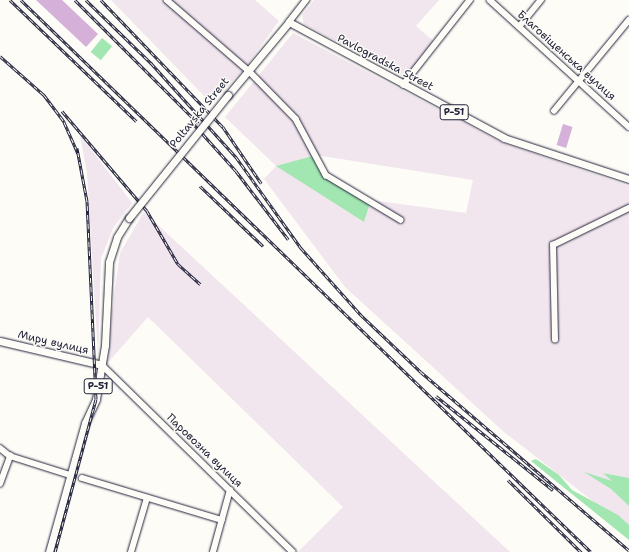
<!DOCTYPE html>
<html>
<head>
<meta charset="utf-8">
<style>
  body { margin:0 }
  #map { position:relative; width:629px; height:552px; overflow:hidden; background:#fdfcf7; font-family:"Shantell Sans",sans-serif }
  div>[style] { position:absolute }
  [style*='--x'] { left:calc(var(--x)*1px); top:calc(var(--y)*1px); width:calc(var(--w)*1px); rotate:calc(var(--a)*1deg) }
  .built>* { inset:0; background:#f1e5ee }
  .green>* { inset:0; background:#a2e6b1; transform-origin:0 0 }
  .building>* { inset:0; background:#d5b0d9; transform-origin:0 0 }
  .roads { filter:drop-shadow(0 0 1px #22223b) drop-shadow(0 0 1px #22223b) }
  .minor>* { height:5.5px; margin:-2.75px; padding:0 2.75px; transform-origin:2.75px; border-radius:2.75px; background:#fdfcf7 }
  .major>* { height:7px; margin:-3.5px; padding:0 3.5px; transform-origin:3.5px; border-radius:3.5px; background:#fdfcf7 }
  .rail>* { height:3px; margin-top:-1.5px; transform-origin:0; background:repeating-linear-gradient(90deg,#fdfcf7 0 4.5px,#22223b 0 9px); box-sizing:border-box; border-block:1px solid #22223b }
  .bridges { filter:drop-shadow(0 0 1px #22223b) drop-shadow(0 0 1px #22223b) }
  .major-bridge>* { height:7px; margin:-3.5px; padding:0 3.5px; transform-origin:3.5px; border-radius:3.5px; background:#fdfcf7 }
  span { translate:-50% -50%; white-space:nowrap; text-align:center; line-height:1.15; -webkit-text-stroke:3px #fdfcf7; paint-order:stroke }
  .shield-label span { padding:1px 3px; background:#fdfcf7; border:1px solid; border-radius:3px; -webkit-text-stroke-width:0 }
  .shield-label { font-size:10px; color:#22223b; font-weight:700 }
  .street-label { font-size:11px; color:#22223b }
</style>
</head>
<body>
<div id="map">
  <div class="built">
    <i style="clip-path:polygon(111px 0,255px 0,279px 21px,245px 68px,211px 103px)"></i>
    <i style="clip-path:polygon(314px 0,439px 0,416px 26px,437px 44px,409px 79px,304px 24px,302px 15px)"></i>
    <i style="clip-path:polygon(evenodd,293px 33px,501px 142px,629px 186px,629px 478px,604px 473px,629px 496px,629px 526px,626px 527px,504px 432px,345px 287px,264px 179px,276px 166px,225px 117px,293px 33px,316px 155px,473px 180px,466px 213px,371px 200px,364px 222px,277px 166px,316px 155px)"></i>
    <i style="clip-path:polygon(80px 135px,132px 203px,113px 228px,101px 259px,98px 355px,87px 173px)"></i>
    <i style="clip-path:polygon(144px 212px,399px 449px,510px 552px,298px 552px,343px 507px,148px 317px,104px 367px,120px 253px)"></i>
  </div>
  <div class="green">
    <i style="left:102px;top:38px;width:13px;height:18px;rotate:39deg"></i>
    <i style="clip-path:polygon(316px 155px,326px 175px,371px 200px,364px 222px,276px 166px)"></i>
    <i style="clip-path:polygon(536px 459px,559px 475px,572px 490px,618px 515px,629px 525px,629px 540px,531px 461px)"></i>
    <i style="clip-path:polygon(584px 472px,612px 481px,603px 473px,629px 478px,629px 506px,611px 489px)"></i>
  </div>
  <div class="building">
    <i style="clip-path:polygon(36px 0,62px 0,98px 34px,86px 47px)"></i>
    <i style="left:563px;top:124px;width:10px;height:22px;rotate:17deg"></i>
  </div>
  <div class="roads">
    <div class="minor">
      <i style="--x:167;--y:0;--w:108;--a:40.9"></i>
      <i style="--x:249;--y:71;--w:67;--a:45.6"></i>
      <i style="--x:296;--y:119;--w:64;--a:61.8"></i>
      <i style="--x:326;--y:175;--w:87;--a:31"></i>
      <i style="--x:490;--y:0;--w:188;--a:42.4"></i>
      <i style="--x:289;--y:22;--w:28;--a:-52"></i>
      <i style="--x:519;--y:27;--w:35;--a:-51"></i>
      <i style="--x:403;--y:85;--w:108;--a:-51.8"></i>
      <i style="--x:554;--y:111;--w:118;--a:-50.5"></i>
      <i style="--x:555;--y:340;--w:95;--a:-91.2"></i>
      <i style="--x:553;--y:245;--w:85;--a:-26"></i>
      <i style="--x:102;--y:365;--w:267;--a:44.4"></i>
      <i style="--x:0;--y:448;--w:13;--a:39"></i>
      <i style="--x:10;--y:456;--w:63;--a:17.6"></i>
      <i style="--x:82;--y:478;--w:146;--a:16.7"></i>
      <i style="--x:0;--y:484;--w:30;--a:-70"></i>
      <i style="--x:131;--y:552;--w:56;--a:-73.5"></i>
      <i style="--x:213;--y:552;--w:64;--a:-74.7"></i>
    </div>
    <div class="major">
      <i style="--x:228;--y:95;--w:95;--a:-50.1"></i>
      <i style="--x:289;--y:22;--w:244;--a:28.3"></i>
      <i style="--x:504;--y:138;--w:132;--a:18.2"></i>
      <i style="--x:0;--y:341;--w:105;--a:13.2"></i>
      <i style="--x:49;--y:552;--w:134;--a:-74.4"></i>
      <i style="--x:85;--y:423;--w:26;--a:-65"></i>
      <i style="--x:96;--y:399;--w:55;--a:-80.5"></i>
      <i style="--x:105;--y:345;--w:83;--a:-87.2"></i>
      <i style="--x:109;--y:262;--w:26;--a:-72"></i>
      <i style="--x:117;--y:237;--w:22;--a:-58"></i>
    </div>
  </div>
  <div class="rail">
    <i style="--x:10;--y:0;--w:175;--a:43.8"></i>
    <i style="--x:21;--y:0;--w:793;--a:44.08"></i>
    <i style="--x:75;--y:0;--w:174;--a:45"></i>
    <i style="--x:86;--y:0;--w:91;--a:44.1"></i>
    <i style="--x:151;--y:63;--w:127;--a:47.9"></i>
    <i style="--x:236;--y:157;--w:112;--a:54.5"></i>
    <i style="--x:301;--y:248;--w:89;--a:48.2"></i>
    <i style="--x:360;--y:314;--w:84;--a:43.6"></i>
    <i style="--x:421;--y:372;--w:274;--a:40.6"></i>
    <i style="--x:101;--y:0;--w:176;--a:46.2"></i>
    <i style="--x:223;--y:127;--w:68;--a:55.8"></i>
    <i style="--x:0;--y:56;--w:59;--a:41.6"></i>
    <i style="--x:44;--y:95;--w:34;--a:53"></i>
    <i style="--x:64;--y:122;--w:34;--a:66"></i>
    <i style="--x:62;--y:111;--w:131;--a:49.6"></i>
    <i style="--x:147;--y:211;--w:61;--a:59.7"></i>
    <i style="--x:178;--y:264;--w:30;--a:42"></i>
    <i style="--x:191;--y:121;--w:67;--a:48"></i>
    <i style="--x:236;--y:171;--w:86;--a:52.6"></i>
    <i style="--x:200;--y:186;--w:87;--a:43.6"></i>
    <i style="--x:436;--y:396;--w:150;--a:38.8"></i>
    <i style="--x:508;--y:480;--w:103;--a:44.6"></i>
    <i style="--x:55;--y:552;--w:158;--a:-75"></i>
    <i style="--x:96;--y:399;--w:198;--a:-92.6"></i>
    <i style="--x:87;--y:201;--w:54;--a:-100.7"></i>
  </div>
  <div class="bridges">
    <div class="major-bridge">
      <i style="--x:129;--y:218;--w:158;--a:-51.2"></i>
    </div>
  </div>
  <div class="shield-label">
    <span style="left:454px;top:112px">Р-51</span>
    <span style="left:98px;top:386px">Р-51</span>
  </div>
  <div class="street-label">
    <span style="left:566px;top:56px;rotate:42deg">Благовіщенська вулиця</span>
    <span style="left:385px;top:63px;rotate:28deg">Pavlogradska Street</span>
    <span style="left:200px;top:113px;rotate:-51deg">Poltavska Street</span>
    <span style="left:53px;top:343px;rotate:13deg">Миру вулиця</span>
    <span style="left:204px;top:451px;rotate:44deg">Паровозна вулиця</span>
  </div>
</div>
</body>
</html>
